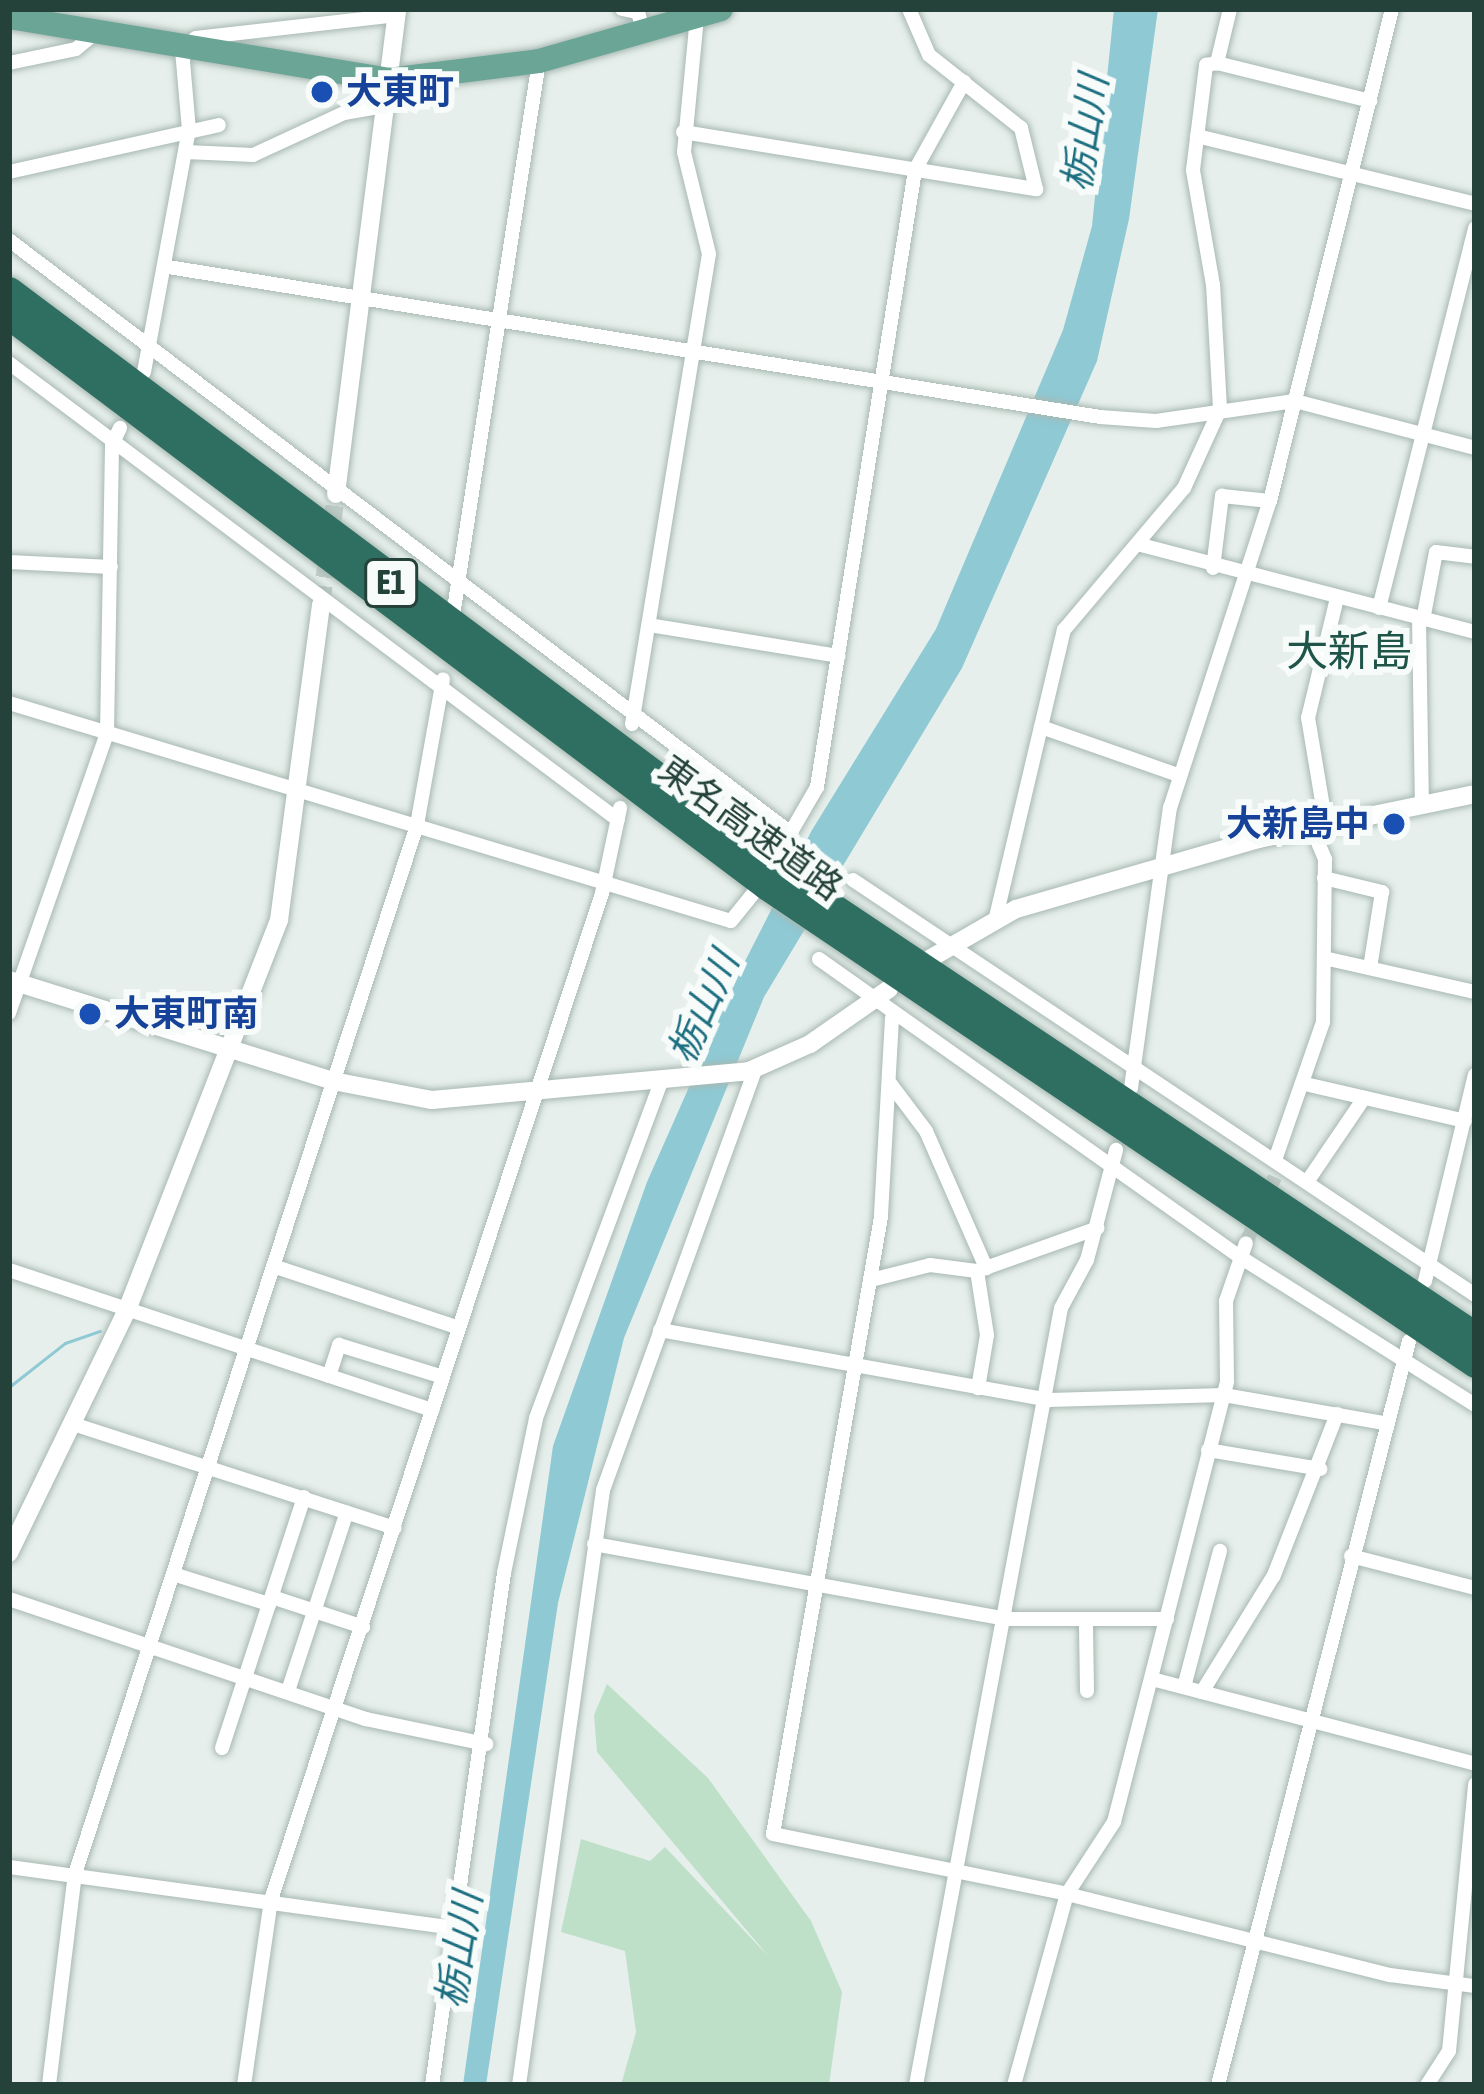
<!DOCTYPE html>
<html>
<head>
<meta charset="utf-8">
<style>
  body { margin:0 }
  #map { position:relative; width:1484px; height:2094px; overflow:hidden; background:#e6efeb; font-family:"Asap Condensed","Noto Sans JP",sans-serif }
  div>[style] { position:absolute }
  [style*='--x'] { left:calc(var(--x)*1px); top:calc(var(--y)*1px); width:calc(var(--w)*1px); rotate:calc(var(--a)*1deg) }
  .green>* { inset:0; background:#bfe0c8 }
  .water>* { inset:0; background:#8ec9d4 }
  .stream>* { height:3px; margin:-1.5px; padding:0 1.5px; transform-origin:1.5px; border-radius:1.5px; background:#8ec9d4 }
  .minor-tunnel>* { height:14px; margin-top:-7px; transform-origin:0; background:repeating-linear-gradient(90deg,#bfccc8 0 14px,transparent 0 21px) }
  .tertiary-tunnel>* { height:18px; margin-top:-9px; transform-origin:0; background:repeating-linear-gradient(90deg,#bfccc8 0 18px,transparent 0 27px) }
  .roads { filter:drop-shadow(0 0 3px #a8b8b2) drop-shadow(0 0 3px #a8b8b2) }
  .minor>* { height:14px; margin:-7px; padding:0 7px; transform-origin:7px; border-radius:7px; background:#fff }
  .tertiary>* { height:18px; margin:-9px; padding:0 9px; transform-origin:9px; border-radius:9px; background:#fff }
  .primary>* { height:24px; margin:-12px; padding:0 12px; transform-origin:12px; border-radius:12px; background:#6aa596 }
  .motorway>* { height:27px; margin:-13.5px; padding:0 13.5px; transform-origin:13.5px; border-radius:13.5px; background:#2f6f62 }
  .dots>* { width:33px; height:33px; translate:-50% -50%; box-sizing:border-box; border:6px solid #f7fbf9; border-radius:50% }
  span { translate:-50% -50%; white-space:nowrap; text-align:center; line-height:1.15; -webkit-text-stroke:12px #f7fbf9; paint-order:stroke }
  .shield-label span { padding:3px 9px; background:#f7fbf9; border:3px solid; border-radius:9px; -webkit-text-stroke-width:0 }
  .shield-label { font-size:33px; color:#24423a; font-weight:700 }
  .transit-label { font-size:36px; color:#164399; font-weight:700 }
  .left { translate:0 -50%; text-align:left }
  .right { translate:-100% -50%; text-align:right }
  .street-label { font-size:36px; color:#24423a }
  .water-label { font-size:39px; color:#1c6f80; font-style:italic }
  .quarter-label { font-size:42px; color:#1f5548 }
  .frame { position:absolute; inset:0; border:12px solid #24423a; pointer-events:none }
</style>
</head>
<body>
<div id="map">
  <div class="green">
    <i style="clip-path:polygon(607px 1684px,708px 1778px,811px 1921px,842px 1992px,829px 2085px,621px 2085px,636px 2032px,625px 1951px,561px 1932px,581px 1839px,650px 1861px,665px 1847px,769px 1957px,597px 1752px,594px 1715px)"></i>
  </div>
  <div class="water">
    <i style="clip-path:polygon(1114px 9px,1158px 9px,1129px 219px,1097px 361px,962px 668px,764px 997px,624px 1338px,558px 1603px,486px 2085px,463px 2085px,553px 1446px,647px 1182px,743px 965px,812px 830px,936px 629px,1063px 330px,1092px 226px)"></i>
  </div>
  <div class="stream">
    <i style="--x:9;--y:1387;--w:71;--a:-38.2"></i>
    <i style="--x:65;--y:1343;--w:37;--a:-19"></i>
  </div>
  <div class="minor-tunnel">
    <i style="--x:1246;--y:1243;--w:72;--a:-66.3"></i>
  </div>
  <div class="tertiary-tunnel">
    <i style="--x:321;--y:604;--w:111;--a:-82.2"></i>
  </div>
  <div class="roads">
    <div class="minor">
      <i style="--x:622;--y:9;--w:16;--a:11"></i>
      <i style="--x:638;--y:12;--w:23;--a:75"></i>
      <i style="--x:1230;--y:9;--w:56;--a:103.5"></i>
      <i style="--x:1217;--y:63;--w:158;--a:13.9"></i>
      <i style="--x:9;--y:63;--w:68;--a:-11.8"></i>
      <i style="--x:76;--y:49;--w:25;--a:-40"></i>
      <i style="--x:683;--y:132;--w:358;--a:9.2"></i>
      <i style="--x:1036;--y:189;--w:63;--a:-103.8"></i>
      <i style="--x:1021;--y:128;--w:117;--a:-141.6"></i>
      <i style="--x:929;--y:55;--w:50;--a:-113.5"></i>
      <i style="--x:1197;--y:136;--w:286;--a:13.7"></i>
      <i style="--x:186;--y:152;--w:67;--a:2.6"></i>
      <i style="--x:253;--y:155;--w:100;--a:-24.8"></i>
      <i style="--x:344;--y:113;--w:42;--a:-9.7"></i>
      <i style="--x:9;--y:172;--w:215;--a:-12.6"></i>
      <i style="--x:9;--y:240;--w:976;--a:37.18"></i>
      <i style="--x:168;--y:267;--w:944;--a:9.14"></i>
      <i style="--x:1100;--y:417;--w:56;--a:4.1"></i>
      <i style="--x:1156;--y:421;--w:140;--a:-8.2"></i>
      <i style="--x:1295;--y:401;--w:186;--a:14.6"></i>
      <i style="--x:9;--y:363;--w:761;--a:36.88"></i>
      <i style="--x:144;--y:372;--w:246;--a:-79.5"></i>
      <i style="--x:189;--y:130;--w:80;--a:-95"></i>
      <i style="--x:182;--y:50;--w:18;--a:-41"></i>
      <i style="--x:196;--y:38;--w:202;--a:-6.5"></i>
      <i style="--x:1141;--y:545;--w:345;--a:14.6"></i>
      <i style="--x:9;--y:562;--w:102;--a:2.8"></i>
      <i style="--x:1213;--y:568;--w:73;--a:-82.9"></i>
      <i style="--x:1222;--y:496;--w:48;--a:5.9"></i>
      <i style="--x:1379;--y:608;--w:392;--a:-75.8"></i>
      <i style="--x:454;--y:609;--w:555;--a:-81.18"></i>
      <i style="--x:1419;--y:619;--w:187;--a:89.1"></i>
      <i style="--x:1423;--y:620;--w:69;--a:-79.2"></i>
      <i style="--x:1436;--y:552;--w:39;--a:7"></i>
      <i style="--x:649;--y:625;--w:192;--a:9.3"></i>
      <i style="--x:9;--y:703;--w:754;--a:16.8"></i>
      <i style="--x:731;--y:921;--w:36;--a:-51"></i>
      <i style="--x:632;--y:724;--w:476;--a:-80.7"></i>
      <i style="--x:709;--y:254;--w:105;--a:-103.8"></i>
      <i style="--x:684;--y:152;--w:137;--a:-84.5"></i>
      <i style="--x:1041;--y:727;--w:145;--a:19.3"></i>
      <i style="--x:1326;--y:825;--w:109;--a:-99.5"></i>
      <i style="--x:1308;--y:718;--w:123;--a:-76.4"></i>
      <i style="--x:780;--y:851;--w:74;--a:-60"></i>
      <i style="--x:817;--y:787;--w:625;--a:-80.97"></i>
      <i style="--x:915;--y:170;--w:101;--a:-60.9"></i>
      <i style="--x:1324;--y:878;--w:60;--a:13.6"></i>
      <i style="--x:1382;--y:892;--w:77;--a:99"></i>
      <i style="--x:853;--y:880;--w:748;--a:33.71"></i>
      <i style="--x:996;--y:917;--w:295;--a:-76.7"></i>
      <i style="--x:1064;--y:630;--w:186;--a:-49.8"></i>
      <i style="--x:1184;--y:488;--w:87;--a:-65.5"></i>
      <i style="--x:1220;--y:409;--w:124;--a:-93.2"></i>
      <i style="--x:1213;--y:285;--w:117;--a:-99.9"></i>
      <i style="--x:1193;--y:170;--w:106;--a:-82.9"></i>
      <i style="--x:1206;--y:65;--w:11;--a:-10"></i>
      <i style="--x:1324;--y:958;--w:155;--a:12.7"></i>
      <i style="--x:819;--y:959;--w:516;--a:35.29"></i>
      <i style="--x:1240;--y:1257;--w:278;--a:32.2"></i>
      <i style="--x:9;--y:1013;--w:297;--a:-70.7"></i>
      <i style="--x:107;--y:733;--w:288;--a:-89"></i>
      <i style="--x:112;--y:445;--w:19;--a:-65"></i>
      <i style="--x:892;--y:1018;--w:199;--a:93.2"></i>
      <i style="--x:881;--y:1217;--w:626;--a:99.93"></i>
      <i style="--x:773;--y:1834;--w:300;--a:11.5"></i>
      <i style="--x:1067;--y:1894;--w:333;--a:14.1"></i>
      <i style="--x:1390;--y:1975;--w:86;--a:7.4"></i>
      <i style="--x:889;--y:1082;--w:61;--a:52.9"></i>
      <i style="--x:926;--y:1131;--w:150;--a:66.3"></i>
      <i style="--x:1305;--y:1084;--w:164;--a:13"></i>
      <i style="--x:1131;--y:1088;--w:283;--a:-82.1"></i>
      <i style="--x:1170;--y:808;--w:323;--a:-72"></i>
      <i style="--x:1270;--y:501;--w:507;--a:-76.07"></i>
      <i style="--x:1275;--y:1160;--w:146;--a:-70.8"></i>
      <i style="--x:1323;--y:1022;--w:163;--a:-89.3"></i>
      <i style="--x:1325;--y:859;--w:34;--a:-113"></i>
      <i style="--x:1307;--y:1182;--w:102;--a:-55.8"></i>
      <i style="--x:273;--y:1266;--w:196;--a:18.4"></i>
      <i style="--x:9;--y:1270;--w:446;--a:18.3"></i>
      <i style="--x:977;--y:1271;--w:65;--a:81.1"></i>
      <i style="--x:987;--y:1335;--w:54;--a:99.6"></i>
      <i style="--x:871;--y:1280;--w:61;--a:-14.3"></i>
      <i style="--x:930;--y:1265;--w:47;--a:7.3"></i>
      <i style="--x:977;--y:1271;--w:128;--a:-19.6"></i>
      <i style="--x:1425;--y:1281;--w:212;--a:-76.4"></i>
      <i style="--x:660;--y:1330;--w:395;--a:10.2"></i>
      <i style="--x:1049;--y:1400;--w:175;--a:-1.6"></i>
      <i style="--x:1224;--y:1395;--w:163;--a:9.9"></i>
      <i style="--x:329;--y:1376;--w:33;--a:-72"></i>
      <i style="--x:339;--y:1345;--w:109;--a:17.1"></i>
      <i style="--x:73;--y:1424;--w:338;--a:17.9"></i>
      <i style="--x:1208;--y:1450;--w:114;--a:9.6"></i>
      <i style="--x:594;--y:1544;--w:418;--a:10.3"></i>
      <i style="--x:1005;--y:1619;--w:162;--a:0"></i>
      <i style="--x:1351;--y:1556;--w:128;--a:14.5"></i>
      <i style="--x:173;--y:1574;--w:101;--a:17.4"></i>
      <i style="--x:272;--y:1597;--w:96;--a:18.2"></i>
      <i style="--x:9;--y:1599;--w:377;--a:18.6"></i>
      <i style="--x:366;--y:1719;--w:123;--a:11.8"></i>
      <i style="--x:1086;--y:1626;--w:65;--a:89.1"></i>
      <i style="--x:1152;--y:1679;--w:334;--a:14.7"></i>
      <i style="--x:1184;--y:1687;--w:141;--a:-75.2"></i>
      <i style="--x:288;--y:1691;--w:188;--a:-71.8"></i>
      <i style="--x:1202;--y:1692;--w:137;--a:-58.4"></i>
      <i style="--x:1274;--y:1575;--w:173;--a:-68.6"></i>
      <i style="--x:222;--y:1748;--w:264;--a:-71.9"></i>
      <i style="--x:9;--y:1867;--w:452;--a:7.8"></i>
      <i style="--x:49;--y:2085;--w:213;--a:-83"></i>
      <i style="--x:75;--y:1874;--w:1103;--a:-71.94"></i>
      <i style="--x:417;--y:825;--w:148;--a:-79.9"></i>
      <i style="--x:244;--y:2085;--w:187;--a:-81.7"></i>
      <i style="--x:271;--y:1900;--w:1060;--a:-71.8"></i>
      <i style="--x:602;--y:893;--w:87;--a:-78"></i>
      <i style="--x:432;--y:2085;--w:517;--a:-82"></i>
      <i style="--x:504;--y:1573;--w:158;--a:-78.3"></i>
      <i style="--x:536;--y:1418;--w:356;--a:-69.6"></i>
      <i style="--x:519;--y:2085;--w:601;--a:-81.96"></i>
      <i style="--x:603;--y:1490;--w:448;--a:-70.1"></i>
      <i style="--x:916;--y:2085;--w:790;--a:-79.43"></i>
      <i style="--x:1061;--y:1308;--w:55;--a:-61.6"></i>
      <i style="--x:1087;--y:1260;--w:114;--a:-75.2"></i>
      <i style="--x:1014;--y:2085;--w:198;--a:-74.5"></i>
      <i style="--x:1067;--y:1894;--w:86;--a:-56.9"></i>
      <i style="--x:1114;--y:1822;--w:455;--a:-75.6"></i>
      <i style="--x:1227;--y:1381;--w:80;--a:-90.7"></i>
      <i style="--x:1226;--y:1301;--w:61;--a:-71"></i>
      <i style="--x:1218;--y:2085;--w:768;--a:-75.6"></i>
      <i style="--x:1427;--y:2085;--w:40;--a:-57.1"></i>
      <i style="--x:1449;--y:2051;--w:268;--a:-84.4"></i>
    </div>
    <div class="tertiary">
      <i style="--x:336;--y:494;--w:489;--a:-82.8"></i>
      <i style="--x:931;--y:958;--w:98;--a:-30"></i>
      <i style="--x:1016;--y:909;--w:252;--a:-16.1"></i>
      <i style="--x:1258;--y:839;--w:222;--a:-11.7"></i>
      <i style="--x:9;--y:980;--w:339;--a:17.3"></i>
      <i style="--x:333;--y:1081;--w:101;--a:10.9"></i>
      <i style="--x:432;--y:1100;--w:318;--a:-5.2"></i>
      <i style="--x:749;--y:1071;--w:67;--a:-23.9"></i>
      <i style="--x:810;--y:1044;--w:96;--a:-34.8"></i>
      <i style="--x:9;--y:1553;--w:270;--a:-64.1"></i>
      <i style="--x:127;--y:1310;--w:419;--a:-68.7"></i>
      <i style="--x:279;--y:920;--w:319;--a:-82.4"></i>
    </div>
    <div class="primary">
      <i style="--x:9;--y:17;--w:385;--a:9.4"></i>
      <i style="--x:389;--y:80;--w:151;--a:-7.2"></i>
      <i style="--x:539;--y:61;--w:189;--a:-15.9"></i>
    </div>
    <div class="motorway">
      <i style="--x:9;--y:290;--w:1024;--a:36.83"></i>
      <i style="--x:829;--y:904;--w:777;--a:33.71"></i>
      <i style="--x:9;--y:316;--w:948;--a:36.98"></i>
      <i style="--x:766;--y:886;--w:855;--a:33.99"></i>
    </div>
  </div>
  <div class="dots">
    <i style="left:322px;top:92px;background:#1a4fb4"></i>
    <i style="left:1394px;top:824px;background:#1a4fb4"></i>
    <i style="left:90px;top:1014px;background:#1a4fb4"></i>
  </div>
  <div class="shield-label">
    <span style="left:391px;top:583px">E1</span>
  </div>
  <div class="transit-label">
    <span class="left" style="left:346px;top:92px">大東町</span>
    <span class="right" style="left:1370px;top:824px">大新島中</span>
    <span class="left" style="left:114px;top:1014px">大東町南</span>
  </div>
  <div class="street-label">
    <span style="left:751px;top:828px;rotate:36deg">東名高速道路</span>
  </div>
  <div class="water-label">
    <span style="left:1085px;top:133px;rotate:-81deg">栃山川</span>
    <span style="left:703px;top:1007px;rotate:-66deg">栃山川</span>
    <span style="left:459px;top:1950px;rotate:-81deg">栃山川</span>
  </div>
  <div class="quarter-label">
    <span style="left:1349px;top:651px">大新島</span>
  </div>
  <div class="frame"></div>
</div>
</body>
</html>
